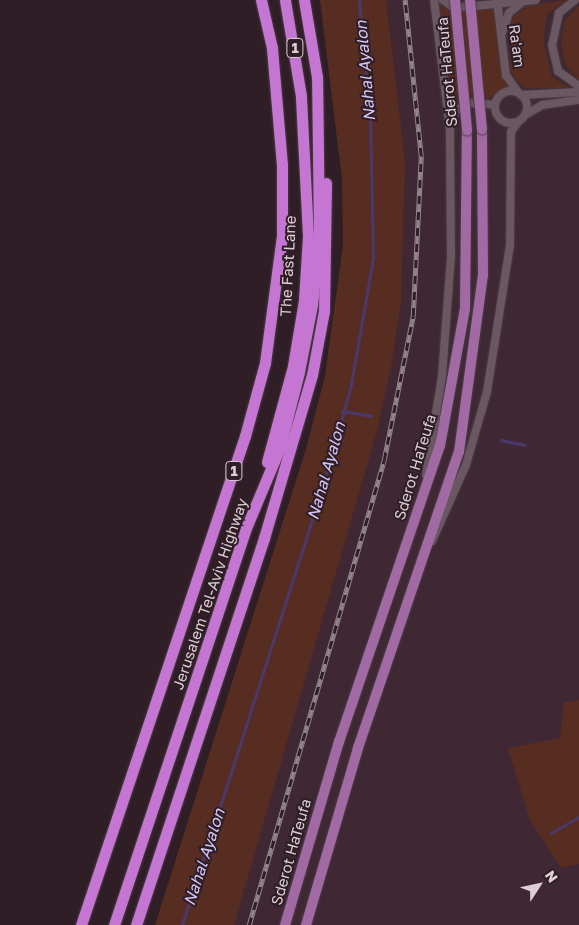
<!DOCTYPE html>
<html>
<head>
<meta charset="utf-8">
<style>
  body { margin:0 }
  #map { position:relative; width:579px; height:925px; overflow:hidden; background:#301e27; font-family:"Golos Text",sans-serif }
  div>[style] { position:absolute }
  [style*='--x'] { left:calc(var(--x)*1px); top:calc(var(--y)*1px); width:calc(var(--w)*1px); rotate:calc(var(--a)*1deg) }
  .built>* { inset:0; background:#3f2834 }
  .green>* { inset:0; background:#572d21 }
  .stream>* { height:2.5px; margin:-1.25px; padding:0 1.25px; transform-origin:1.25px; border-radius:1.25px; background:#4a3a6c }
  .roads { filter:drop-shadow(0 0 1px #4a3c43) drop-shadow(0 0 1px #4a3c43) }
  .minor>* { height:8px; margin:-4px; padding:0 4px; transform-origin:4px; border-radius:4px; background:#6b5761 }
  .minor>.ring { margin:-4px; padding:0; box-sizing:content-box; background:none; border:8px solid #6b5761; border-radius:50% }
  .major>* { height:10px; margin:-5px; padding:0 5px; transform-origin:5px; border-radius:5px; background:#a16aa5 }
  .highway>* { height:11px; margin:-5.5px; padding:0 5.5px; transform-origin:5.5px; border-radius:5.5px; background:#c576d2 }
  .rail>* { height:4.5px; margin-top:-2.25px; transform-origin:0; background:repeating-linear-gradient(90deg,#301e27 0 8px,#93848b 0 16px); box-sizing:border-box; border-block:1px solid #93848b }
  .bridges { filter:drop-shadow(0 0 1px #4a3c43) drop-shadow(0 0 1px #4a3c43) }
  .major-bridge>* { height:10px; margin:-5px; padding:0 5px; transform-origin:5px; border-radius:5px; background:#a16aa5 }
  span { translate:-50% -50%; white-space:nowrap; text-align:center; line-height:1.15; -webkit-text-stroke:4px #301e27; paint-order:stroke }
  .shield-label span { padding:1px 4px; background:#301e27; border:1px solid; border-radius:4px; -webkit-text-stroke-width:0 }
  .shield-label { font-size:14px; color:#dbcfd4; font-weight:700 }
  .street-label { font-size:15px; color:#dbcfd4 }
  .water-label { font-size:16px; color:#d4c7f8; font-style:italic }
  .north { position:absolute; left:514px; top:860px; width:50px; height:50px; -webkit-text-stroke:4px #301e27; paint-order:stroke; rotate:55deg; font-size:14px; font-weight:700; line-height:20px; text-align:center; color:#dbcfd4 }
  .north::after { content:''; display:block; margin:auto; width:18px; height:22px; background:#dbcfd4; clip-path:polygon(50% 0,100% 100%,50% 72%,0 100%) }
</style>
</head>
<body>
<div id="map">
  <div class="built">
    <i style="clip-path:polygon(369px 0,579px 0,579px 925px,199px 925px,348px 439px)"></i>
  </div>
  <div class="green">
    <i style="clip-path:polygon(320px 0,386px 0,405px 162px,401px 302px,391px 368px,378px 427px,234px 925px,155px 925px,306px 449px,325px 376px,343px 245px,342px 179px)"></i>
    <i style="clip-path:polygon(567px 0,547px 14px,543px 41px,552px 77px,570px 88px,524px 88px,511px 73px,510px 20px,526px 6px)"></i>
    <i style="clip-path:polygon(438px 3px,451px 12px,496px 9px,503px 75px,509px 86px,489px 98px,464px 100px,450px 112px)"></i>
    <i style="clip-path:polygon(579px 5px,579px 80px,565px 64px,561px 42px,564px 22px)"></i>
    <i style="clip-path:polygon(579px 700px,579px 864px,561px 868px,530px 820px,508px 748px,560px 738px,564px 702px)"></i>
  </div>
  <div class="stream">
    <i style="--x:342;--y:411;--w:30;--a:9"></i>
    <i style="--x:501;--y:440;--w:24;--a:12"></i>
    <i style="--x:551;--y:833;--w:32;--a:-30"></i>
    <i style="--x:182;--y:925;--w:460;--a:-72.2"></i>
    <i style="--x:323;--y:487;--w:106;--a:-74.6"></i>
    <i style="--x:351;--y:385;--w:130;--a:-80.2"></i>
    <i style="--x:373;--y:257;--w:142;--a:-91.2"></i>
    <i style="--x:370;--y:115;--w:116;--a:-95.5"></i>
  </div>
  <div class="roads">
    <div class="minor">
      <i style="--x:443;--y:0;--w:14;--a:36"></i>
      <i style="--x:454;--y:8;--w:82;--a:-5.6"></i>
      <i style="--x:497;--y:0;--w:76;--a:83.2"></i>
      <i style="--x:506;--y:75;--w:21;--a:55"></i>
      <i style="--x:575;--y:0;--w:21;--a:141"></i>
      <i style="--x:559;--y:13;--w:33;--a:102"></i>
      <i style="--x:552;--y:45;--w:27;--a:77"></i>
      <i style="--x:558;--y:71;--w:26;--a:36"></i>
      <i style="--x:503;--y:31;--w:19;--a:-72"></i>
      <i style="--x:509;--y:13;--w:14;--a:-39"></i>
      <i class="ring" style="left:495px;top:91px;width:24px;height:24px"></i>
      <i style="--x:521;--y:95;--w:58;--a:-3"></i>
      <i style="--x:525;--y:115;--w:20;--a:-30"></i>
      <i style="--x:542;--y:105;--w:37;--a:-8"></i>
      <i style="--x:451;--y:123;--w:13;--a:-72"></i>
      <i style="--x:455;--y:111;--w:16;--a:-30"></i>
      <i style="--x:469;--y:103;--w:26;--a:4"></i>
      <i style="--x:426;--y:475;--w:100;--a:-80.8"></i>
      <i style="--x:442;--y:376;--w:120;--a:-85.7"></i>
      <i style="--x:451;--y:256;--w:126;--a:-90.5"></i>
      <i style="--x:450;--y:130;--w:131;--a:-97"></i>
      <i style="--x:432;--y:541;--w:83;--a:-65.9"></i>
      <i style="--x:466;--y:465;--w:76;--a:-74"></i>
      <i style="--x:487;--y:392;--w:149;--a:-81.1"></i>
      <i style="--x:510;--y:245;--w:113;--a:-89.5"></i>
      <i style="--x:511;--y:132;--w:14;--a:-54"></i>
    </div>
    <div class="major">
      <i style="--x:285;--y:925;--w:191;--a:-73.6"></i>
      <i style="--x:339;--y:742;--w:313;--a:-71.2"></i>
      <i style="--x:440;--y:446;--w:139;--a:-79.7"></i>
      <i style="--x:465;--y:309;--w:179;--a:-89.4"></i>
      <i style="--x:306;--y:925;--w:184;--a:-73.6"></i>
      <i style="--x:358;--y:748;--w:313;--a:-71.2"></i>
      <i style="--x:459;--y:452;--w:179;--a:-82.3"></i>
      <i style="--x:483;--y:275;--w:146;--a:-90.4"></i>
    </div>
    <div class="highway">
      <i style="--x:267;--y:462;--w:99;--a:-74.8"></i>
      <i style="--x:293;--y:366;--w:67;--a:-80.5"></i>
      <i style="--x:304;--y:300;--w:64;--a:-86.4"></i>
      <i style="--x:308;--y:236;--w:140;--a:-92.9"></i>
      <i style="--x:301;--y:96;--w:97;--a:-99.5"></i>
      <i style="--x:81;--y:925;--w:516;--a:-71.46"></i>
      <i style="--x:245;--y:436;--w:76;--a:-74.7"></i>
      <i style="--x:265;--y:363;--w:129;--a:-82.4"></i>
      <i style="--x:282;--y:235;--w:70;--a:-90"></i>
      <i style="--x:282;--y:165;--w:117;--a:-94.9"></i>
      <i style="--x:272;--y:48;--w:49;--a:-102.9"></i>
      <i style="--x:114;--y:925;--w:418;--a:-71.6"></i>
      <i style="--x:246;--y:528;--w:88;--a:-67.2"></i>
      <i style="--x:280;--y:447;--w:77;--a:-75.8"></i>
      <i style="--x:299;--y:372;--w:68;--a:-79"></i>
      <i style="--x:312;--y:305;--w:71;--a:-84.4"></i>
      <i style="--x:319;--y:234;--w:157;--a:-90.7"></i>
      <i style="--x:317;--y:77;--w:78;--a:-99.6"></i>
      <i style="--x:136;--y:925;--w:408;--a:-71.7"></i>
      <i style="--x:264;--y:538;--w:170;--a:-73.6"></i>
      <i style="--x:312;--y:375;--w:65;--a:-79.4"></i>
      <i style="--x:324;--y:311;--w:128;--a:-89.1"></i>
    </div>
  </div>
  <div class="rail">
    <i style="--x:249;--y:925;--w:484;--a:-73.8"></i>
    <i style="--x:384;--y:460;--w:147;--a:-78.6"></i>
    <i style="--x:413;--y:316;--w:160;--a:-87.1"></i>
    <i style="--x:421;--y:156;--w:157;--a:-95.9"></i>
  </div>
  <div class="bridges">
    <div class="major-bridge">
      <i style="--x:455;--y:0;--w:131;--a:84.7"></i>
      <i style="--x:470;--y:0;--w:130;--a:84.7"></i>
    </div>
  </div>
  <div class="shield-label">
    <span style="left:295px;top:48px">1</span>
    <span style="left:234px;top:471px">1</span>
  </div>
  <div class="street-label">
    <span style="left:517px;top:46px;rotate:82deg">Ra'am</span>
    <span style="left:447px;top:72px;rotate:-95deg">Sderot HaTeufa</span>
    <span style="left:288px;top:266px;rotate:-87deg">The Fast Lane</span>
    <span style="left:415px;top:467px;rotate:-73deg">Sderot HaTeufa</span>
    <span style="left:210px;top:594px;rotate:-71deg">Jerusalem Tel-Aviv Highway</span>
    <span style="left:291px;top:852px;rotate:-74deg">Sderot HaTeufa</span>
  </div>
  <div class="water-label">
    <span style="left:365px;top:71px;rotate:-95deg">Nahal Ayalon</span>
    <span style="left:326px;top:471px;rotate:-74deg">Nahal Ayalon</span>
    <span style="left:204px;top:857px;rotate:-72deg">Nahal Ayalon</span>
  </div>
  <div class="north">N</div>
</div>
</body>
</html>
